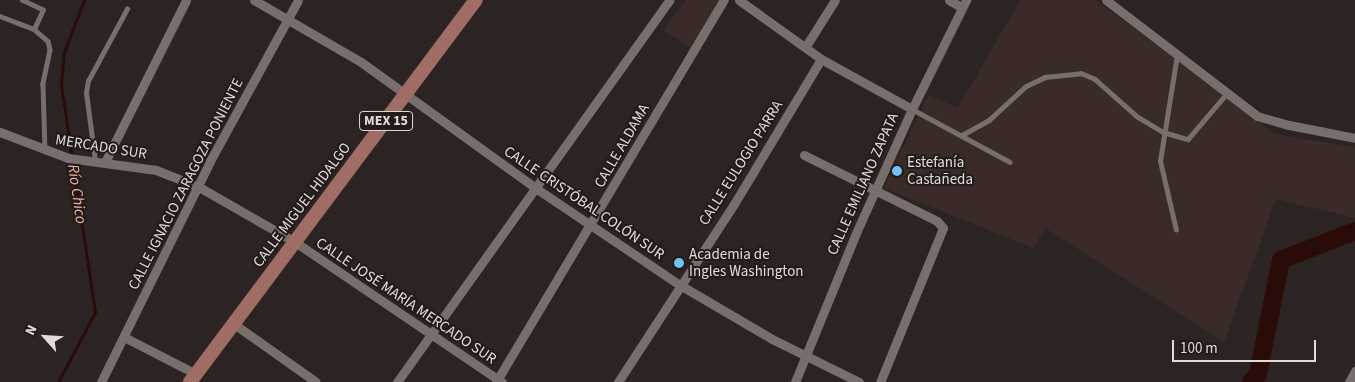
<!DOCTYPE html>
<html>
<head>
<meta charset="utf-8">
<style>
  body { margin:0 }
  #map { position:relative; width:1355px; height:382px; overflow:hidden; background:#2c2423; font-family:"Source Sans 3",sans-serif }
  div>[style] { position:absolute }
  [style*='--x'] { left:calc(var(--x)*1px); top:calc(var(--y)*1px); width:calc(var(--w)*1px); rotate:calc(var(--a)*1deg) }
  .built>* { inset:0; background:#3a2b28 }
  .stream>* { height:3px; margin:-1.5px; padding:0 1.5px; transform-origin:1.5px; border-radius:1.5px; background:#290c07 }
  .river>* { height:18px; margin:-9px; padding:0 9px; transform-origin:9px; border-radius:9px; background:#290c07 }
  .service>* { height:4.5px; margin:-2.25px; padding:0 2.25px; transform-origin:2.25px; border-radius:2.25px; background:#786f6d }
  .minor>* { height:9px; margin:-4.5px; padding:0 4.5px; transform-origin:4.5px; border-radius:4.5px; background:#786f6d }
  .primary>* { height:14px; margin:-7px; padding:0 7px; transform-origin:7px; border-radius:7px; background:#a06d64 }
  .dots>* { width:14px; height:14px; translate:-50% -50%; box-sizing:border-box; border:2px solid #221b19; border-radius:50% }
  span { translate:-50% -50%; white-space:nowrap; text-align:center; line-height:1.15; -webkit-text-stroke:4px #221b19; paint-order:stroke }
  .shield-label span { padding:1px 4px; background:#221b19; border:1px solid; border-radius:4px; -webkit-text-stroke-width:0 }
  .shield-label { font-size:14px; color:#e1dcdb; font-weight:700 }
  .street-label { font-size:15px; color:#e1dcdb }
  .poi-label { font-size:15px; color:#e1dcdb }
  .left { translate:0 -50%; text-align:left }
  .water-label { font-size:16px; color:#f5b2a5; font-style:italic }
  .north { position:absolute; left:20px; top:312px; width:50px; height:50px; -webkit-text-stroke:4px #221b19; paint-order:stroke; rotate:296deg; font-size:14px; font-weight:700; line-height:20px; text-align:center; color:#e1dcdb }
  .north::after { content:''; display:block; margin:auto; width:18px; height:22px; background:#e1dcdb; clip-path:polygon(50% 0,100% 100%,50% 72%,0 100%) }
  .scale { position:absolute; left:1172px; top:340px; width:144px; height:22px; box-sizing:border-box; border:2px solid #e1dcdb; border-top:0; padding-left:6px; font-size:15px; line-height:18px; white-space:nowrap; color:#e1dcdb; -webkit-text-stroke:4px #221b19; paint-order:stroke }
</style>
</head>
<body>
<div id="map">
  <div class="built">
    <i style="clip-path:polygon(686px 0,721px 0,693px 49px,663px 30px)"></i>
    <i style="clip-path:polygon(1020px 0,1096px 0,1275px 134px,1355px 147px,1355px 218px,1276px 199px,1224px 342px,1045px 228px,1033px 248px,884px 188px,928px 95px,958px 108px)"></i>
  </div>
  <div class="stream">
    <i style="--x:58;--y:382;--w:79;--a:-62.1"></i>
    <i style="--x:95;--y:312;--w:230;--a:-98.5"></i>
    <i style="--x:61;--y:85;--w:33;--a:-85"></i>
    <i style="--x:64;--y:52;--w:56;--a:-69"></i>
  </div>
  <div class="river">
    <i style="--x:1251;--y:382;--w:11;--a:-49"></i>
    <i style="--x:1258;--y:374;--w:116;--a:-78.6"></i>
    <i style="--x:1281;--y:260;--w:79;--a:-21.4"></i>
  </div>
  <div class="service">
    <i style="--x:0;--y:16;--w:36;--a:21"></i>
    <i style="--x:34;--y:29;--w:21;--a:-65"></i>
    <i style="--x:43;--y:10;--w:23;--a:-155"></i>
    <i style="--x:34;--y:29;--w:18;--a:41"></i>
    <i style="--x:48;--y:41;--w:9;--a:77"></i>
    <i style="--x:50;--y:50;--w:35;--a:102"></i>
    <i style="--x:43;--y:84;--w:66;--a:88.3"></i>
    <i style="--x:912;--y:109;--w:111;--a:28.4"></i>
    <i style="--x:962;--y:135;--w:31;--a:-29"></i>
    <i style="--x:989;--y:120;--w:50;--a:-42.6"></i>
    <i style="--x:1026;--y:86;--w:21;--a:-25"></i>
    <i style="--x:1045;--y:77;--w:36;--a:-6"></i>
    <i style="--x:1081;--y:73;--w:15;--a:23"></i>
    <i style="--x:1095;--y:79;--w:57;--a:41.5"></i>
    <i style="--x:1138;--y:117;--w:29;--a:31"></i>
    <i style="--x:1163;--y:132;--w:26;--a:16"></i>
    <i style="--x:1188;--y:139;--w:60;--a:-49.7"></i>
    <i style="--x:95;--y:161;--w:69;--a:-97.5"></i>
    <i style="--x:86;--y:93;--w:12;--a:-81"></i>
    <i style="--x:88;--y:81;--w:82;--a:-61.6"></i>
    <i style="--x:1176;--y:230;--w:71;--a:-103.1"></i>
    <i style="--x:1160;--y:161;--w:107;--a:-80.9"></i>
  </div>
  <div class="minor">
    <i style="--x:254;--y:0;--w:124;--a:30.1"></i>
    <i style="--x:361;--y:62;--w:213;--a:35.8"></i>
    <i style="--x:534;--y:187;--w:176;--a:33.9"></i>
    <i style="--x:680;--y:285;--w:107;--a:30.4"></i>
    <i style="--x:772;--y:339;--w:97;--a:26.3"></i>
    <i style="--x:739;--y:0;--w:101;--a:35.7"></i>
    <i style="--x:821;--y:59;--w:104;--a:28.8"></i>
    <i style="--x:949;--y:0;--w:14;--a:30"></i>
    <i style="--x:1106;--y:0;--w:190;--a:37.5"></i>
    <i style="--x:1257;--y:116;--w:33;--a:16"></i>
    <i style="--x:1289;--y:125;--w:67;--a:11.1"></i>
    <i style="--x:806;--y:46;--w:54;--a:-57.8"></i>
    <i style="--x:0;--y:132;--w:73;--a:20.9"></i>
    <i style="--x:68;--y:158;--w:89;--a:7.8"></i>
    <i style="--x:156;--y:170;--w:46;--a:21.6"></i>
    <i style="--x:199;--y:187;--w:111;--a:29.8"></i>
    <i style="--x:295;--y:242;--w:250;--a:34.1"></i>
    <i style="--x:804;--y:155;--w:148;--a:26.4"></i>
    <i style="--x:937;--y:221;--w:9;--a:49"></i>
    <i style="--x:943;--y:228;--w:166;--a:112.2"></i>
    <i style="--x:105;--y:162;--w:181;--a:-63.4"></i>
    <i style="--x:234;--y:324;--w:100;--a:35.3"></i>
    <i style="--x:124;--y:337;--w:81;--a:27.2"></i>
    <i style="--x:101;--y:382;--w:246;--a:-63.7"></i>
    <i style="--x:210;--y:161;--w:183;--a:-61.3"></i>
    <i style="--x:397;--y:382;--w:469;--a:-54.5"></i>
    <i style="--x:496;--y:382;--w:445;--a:-59.2"></i>
    <i style="--x:618;--y:382;--w:212;--a:-56.9"></i>
    <i style="--x:734;--y:204;--w:169;--a:-59"></i>
    <i style="--x:795;--y:382;--w:161;--a:-67.7"></i>
    <i style="--x:856;--y:233;--w:136;--a:-65.7"></i>
    <i style="--x:912;--y:109;--w:122;--a:-63.6"></i>
    <i style="--x:1349;--y:382;--w:13;--a:-61"></i>
  </div>
  <div class="primary">
    <i style="--x:190;--y:382;--w:477;--a:-53.2"></i>
  </div>
  <div class="dots">
    <i style="left:897px;top:171px;background:#74c0f6"></i>
    <i style="left:679px;top:263px;background:#74c0f6"></i>
  </div>
  <div class="shield-label">
    <span style="left:386px;top:121px">MEX 15</span>
  </div>
  <div class="street-label">
    <span style="left:622px;top:146px;rotate:-60deg">CALLE ALDAMA</span>
    <span style="left:101px;top:147px;rotate:9deg">MERCADO SUR</span>
    <span style="left:741px;top:163px;rotate:-58deg">CALLE EULOGIO PARRA</span>
    <span style="left:186px;top:184px;rotate:-63deg">CALLE IGNACIO ZARAGOZA PONIENTE</span>
    <span style="left:863px;top:184px;rotate:-66deg">CALLE EMILIANO ZAPATA</span>
    <span style="left:584px;top:203px;rotate:34deg">CALLE CRISTÓBAL COLÓN SUR</span>
    <span style="left:302px;top:205px;rotate:-53deg">CALLE MIGUEL HIDALGO</span>
    <span style="left:406px;top:301px;rotate:34deg">CALLE JOSÉ MARÍA MERCADO SUR</span>
  </div>
  <div class="poi-label">
    <span class="left" style="left:907px;top:171px">Estefanía<br>Castañeda</span>
    <span class="left" style="left:689px;top:263px">Academia de<br>Ingles Washington</span>
  </div>
  <div class="water-label">
    <span style="left:77px;top:194px;rotate:82deg">Río Chico</span>
  </div>
  <div class="north">N</div>
  <div class="scale">100 m</div>
</div>
</body>
</html>
